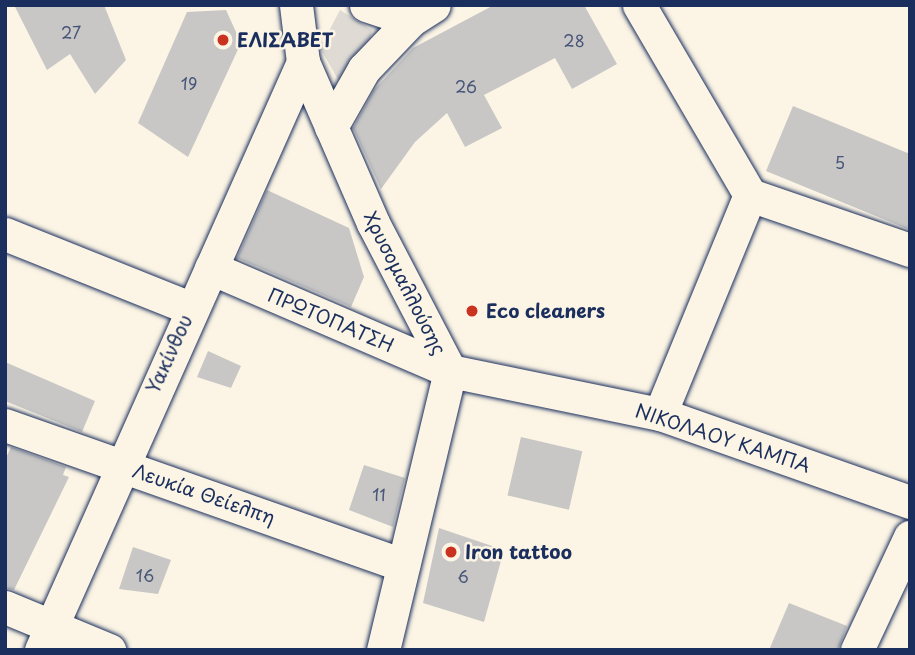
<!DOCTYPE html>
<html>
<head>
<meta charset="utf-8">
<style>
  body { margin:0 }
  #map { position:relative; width:915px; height:655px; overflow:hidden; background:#fcf5e5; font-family:"Playpen Sans",sans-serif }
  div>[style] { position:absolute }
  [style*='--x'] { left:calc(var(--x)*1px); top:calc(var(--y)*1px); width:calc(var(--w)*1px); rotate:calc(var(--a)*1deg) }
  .green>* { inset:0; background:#dfdbd4 }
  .building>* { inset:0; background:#c8c7c6; transform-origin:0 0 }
  .roads { filter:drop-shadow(0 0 2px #1b2f5e) drop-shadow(0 0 2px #1b2f5e) }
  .minor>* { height:33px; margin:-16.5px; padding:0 16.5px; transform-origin:16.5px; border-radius:16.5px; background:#fcf5e5 }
  .dots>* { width:19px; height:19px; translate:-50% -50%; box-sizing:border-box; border:4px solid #fcf5e5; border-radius:50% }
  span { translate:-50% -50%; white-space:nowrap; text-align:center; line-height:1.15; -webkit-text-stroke:5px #fcf5e5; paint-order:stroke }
  .number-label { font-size:16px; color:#465578 }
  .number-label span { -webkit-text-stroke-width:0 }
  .poi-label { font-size:19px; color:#1b2f5e; font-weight:700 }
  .left { translate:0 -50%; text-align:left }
  .street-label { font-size:19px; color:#1b2f5e }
  .frame { position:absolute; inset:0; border:7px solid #1b2f5e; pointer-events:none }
</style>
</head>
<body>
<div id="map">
  <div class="green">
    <i style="clip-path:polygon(340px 10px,372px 30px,364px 69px,347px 95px,320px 48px)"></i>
  </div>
  <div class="building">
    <i style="clip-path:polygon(14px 5px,104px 5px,126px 60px,95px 94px,70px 54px,47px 70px)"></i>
    <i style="clip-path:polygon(494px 5px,584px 5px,617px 64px,572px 89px,555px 58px,484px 95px,502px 128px,465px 147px,447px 113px,415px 142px,381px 189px,353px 128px,374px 90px,413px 48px)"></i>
    <i style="clip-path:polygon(226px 10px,241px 43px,188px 157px,138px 123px,187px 12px)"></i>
    <i style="clip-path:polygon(793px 106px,910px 154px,910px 230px,766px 171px)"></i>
    <i style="clip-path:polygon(267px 190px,349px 228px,364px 277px,351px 307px,237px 258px)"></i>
    <i style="clip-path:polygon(208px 351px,241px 366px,231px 388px,197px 377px)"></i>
    <i style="clip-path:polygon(5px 362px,95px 401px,82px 432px,5px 401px)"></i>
    <i style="left:521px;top:437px;width:63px;height:60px;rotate:13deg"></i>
    <i style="clip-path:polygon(11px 447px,66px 467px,63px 475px,69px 477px,14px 590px,5px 588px,5px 460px)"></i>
    <i style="clip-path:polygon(364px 465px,405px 478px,393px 527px,349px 510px)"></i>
    <i style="clip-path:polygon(439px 528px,504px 550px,484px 622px,423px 603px)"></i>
    <i style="clip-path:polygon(133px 547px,171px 560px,158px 594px,119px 589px)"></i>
    <i style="clip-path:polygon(789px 603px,847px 626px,838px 650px,769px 650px)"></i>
  </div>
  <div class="roads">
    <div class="minor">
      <i style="--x:296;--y:5;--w:57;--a:83"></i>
      <i style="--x:303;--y:62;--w:176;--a:66.5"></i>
      <i style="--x:373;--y:223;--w:167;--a:62.5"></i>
      <i style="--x:450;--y:371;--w:287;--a:103.5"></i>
      <i style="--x:366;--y:5;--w:47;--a:18.4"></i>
      <i style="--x:411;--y:20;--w:27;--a:-33"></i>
      <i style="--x:639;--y:5;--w:220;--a:59.7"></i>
      <i style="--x:750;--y:195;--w:169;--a:19"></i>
      <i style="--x:331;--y:127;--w:67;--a:-60.4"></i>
      <i style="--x:364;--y:69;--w:68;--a:-46.2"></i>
      <i style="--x:5;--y:234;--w:199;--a:21.8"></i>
      <i style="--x:211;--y:268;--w:260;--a:23.3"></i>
      <i style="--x:450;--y:371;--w:214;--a:11.6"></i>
      <i style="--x:660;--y:414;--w:265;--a:19.4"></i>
      <i style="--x:660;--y:414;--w:237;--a:-67.7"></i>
      <i style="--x:5;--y:425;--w:422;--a:19.4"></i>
      <i style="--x:5;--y:607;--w:113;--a:22.5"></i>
      <i style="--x:41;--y:650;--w:644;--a:-65.98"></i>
      <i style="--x:857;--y:650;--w:125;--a:-64.9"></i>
    </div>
  </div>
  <div class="dots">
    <i style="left:223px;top:40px;background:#c8321e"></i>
    <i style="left:472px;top:311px;background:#c8321e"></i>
    <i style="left:451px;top:552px;background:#c8321e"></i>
  </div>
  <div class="number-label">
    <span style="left:71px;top:32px">27</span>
    <span style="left:574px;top:40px">28</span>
    <span style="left:189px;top:83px">19</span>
    <span style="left:466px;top:86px">26</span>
    <span style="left:840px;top:162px">5</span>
    <span style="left:379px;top:494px">11</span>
    <span style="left:145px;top:575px">16</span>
    <span style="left:463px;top:576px">6</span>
  </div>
  <div class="poi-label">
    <span class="left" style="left:237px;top:40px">ΕΛΙΣΑΒΕΤ</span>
    <span class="left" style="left:486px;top:311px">Eco cleaners</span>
    <span class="left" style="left:465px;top:552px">Iron tattoo</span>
  </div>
  <div class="street-label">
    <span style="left:405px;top:283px;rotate:63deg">Χρυσομαλλούσης</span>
    <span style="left:331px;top:320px;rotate:23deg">ΠΡΩΤΟΠΑΤΣΗ</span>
    <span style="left:169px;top:354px;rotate:-65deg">Υακίνθου</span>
    <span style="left:723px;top:438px;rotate:18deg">ΝΙΚΟΛΑΟΥ ΚΑΜΠΑ</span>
    <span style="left:204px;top:494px;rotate:19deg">Λευκία Θείελπη</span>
  </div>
  <div class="frame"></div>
</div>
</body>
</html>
